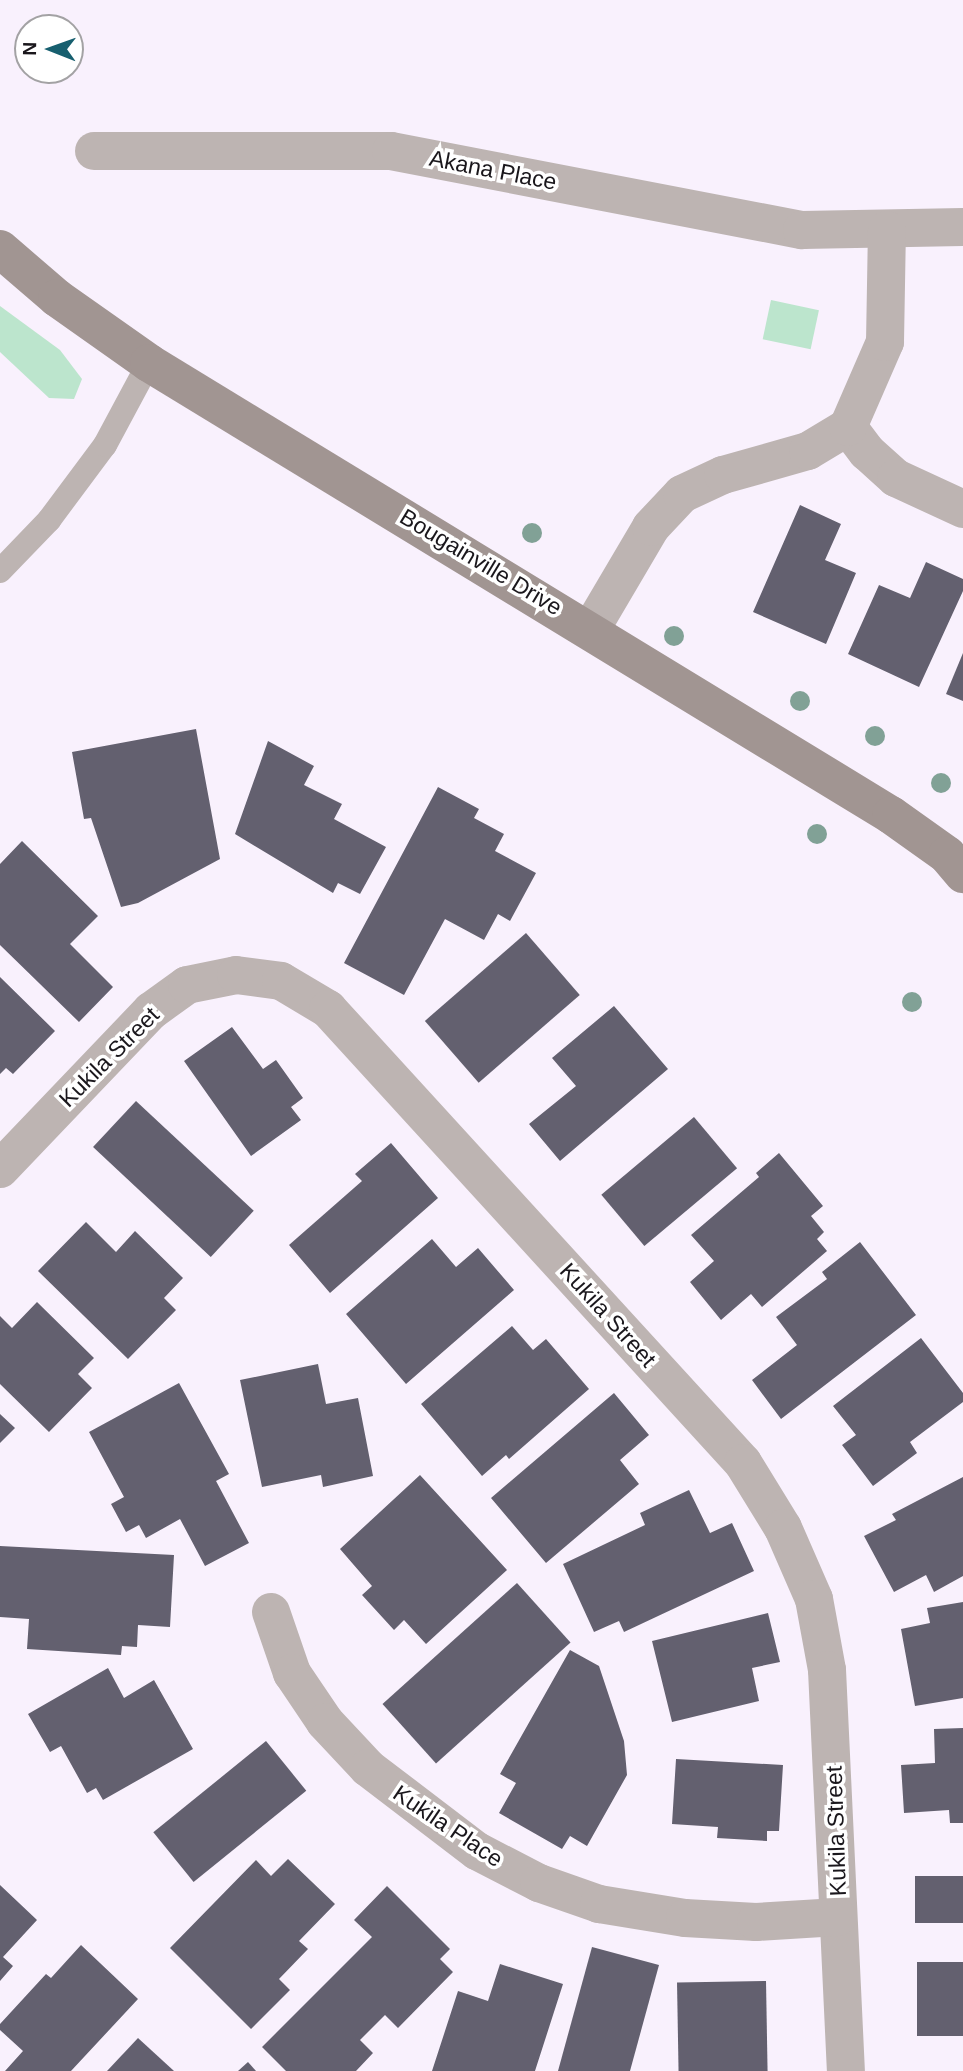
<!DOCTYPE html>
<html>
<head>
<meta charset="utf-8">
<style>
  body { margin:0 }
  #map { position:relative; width:963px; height:2071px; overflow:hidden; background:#f9f1fd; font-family:Helvetica,sans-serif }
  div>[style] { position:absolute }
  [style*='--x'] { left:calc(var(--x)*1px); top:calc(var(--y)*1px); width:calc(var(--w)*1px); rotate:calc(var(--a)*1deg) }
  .green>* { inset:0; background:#bce5cd; transform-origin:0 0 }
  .building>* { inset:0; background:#63606f; transform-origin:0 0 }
  .lane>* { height:24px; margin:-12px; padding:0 12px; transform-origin:12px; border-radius:12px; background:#bdb4b2 }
  .street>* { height:38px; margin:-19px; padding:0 19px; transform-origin:19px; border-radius:19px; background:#bdb4b2 }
  .secondary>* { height:38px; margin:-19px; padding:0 19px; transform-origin:19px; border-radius:19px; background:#a19592 }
  .trees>* { width:20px; height:20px; margin:-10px; border-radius:50%; background:#81a196 }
  span { translate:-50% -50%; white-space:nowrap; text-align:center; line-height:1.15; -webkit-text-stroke:7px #fff; paint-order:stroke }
  .street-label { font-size:23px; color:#1a171c }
  .north { position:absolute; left:14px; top:14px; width:70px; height:70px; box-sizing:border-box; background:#fff; border:2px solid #a3a2a4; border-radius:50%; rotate:271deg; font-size:19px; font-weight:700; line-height:28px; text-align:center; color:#1a171c }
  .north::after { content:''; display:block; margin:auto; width:24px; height:32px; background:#175f6f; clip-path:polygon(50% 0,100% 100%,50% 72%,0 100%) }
</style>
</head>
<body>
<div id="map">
  <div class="green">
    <i style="left:771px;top:300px;width:49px;height:40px;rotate:12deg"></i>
    <i style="clip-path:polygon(0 306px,60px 350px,82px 379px,74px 399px,49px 398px,0 352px)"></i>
  </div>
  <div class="building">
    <i style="clip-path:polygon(800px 505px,841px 524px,825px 560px,856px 573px,826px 644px,753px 612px)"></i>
    <i style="clip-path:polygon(926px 562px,963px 579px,963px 591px,919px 687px,848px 654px,879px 585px,910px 598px)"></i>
    <i style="clip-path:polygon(963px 653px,963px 701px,946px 694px)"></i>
    <i style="clip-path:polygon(196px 729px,220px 859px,138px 903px,121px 907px,91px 818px,84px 819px,72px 752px)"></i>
    <i style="clip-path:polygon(268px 741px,314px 766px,304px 785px,342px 804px,334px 819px,386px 847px,360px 894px,338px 883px,333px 893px,235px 834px)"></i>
    <i style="clip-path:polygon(438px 787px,479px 809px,474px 818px,504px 834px,495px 851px,536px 873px,510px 921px,498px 914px,484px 940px,445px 919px,404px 995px,344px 963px)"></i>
    <i style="clip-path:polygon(22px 841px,98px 916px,70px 944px,113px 987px,79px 1022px,0 945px,0 864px)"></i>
    <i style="left:526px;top:933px;width:82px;height:134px;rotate:49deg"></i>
    <i style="clip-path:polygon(0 977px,55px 1031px,13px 1074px,6px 1068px,0 1074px)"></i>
    <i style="clip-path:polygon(614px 1006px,668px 1069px,560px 1161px,529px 1124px,576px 1086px,552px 1058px)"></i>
    <i style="clip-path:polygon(232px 1027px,263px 1069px,276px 1060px,303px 1098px,291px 1107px,301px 1120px,251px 1156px,184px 1061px)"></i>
    <i style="left:136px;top:1101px;width:161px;height:63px;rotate:43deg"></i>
    <i style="left:694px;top:1117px;width:67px;height:121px;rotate:50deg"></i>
    <i style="clip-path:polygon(391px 1143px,438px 1198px,330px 1293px,289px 1245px,362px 1181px,355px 1174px)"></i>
    <i style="clip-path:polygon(779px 1153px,823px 1206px,811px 1216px,824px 1232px,817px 1239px,827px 1251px,762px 1307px,751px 1294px,721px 1320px,690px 1282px,714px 1261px,691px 1235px,759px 1177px,756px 1173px)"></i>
    <i style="clip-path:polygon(86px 1222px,116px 1252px,135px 1231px,183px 1278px,164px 1298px,176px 1310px,128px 1359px,38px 1271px)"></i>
    <i style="clip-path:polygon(432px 1239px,456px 1267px,478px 1248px,514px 1290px,406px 1384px,346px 1314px)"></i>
    <i style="clip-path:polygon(860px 1242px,916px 1315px,781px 1419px,752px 1380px,797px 1345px,776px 1317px,827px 1279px,822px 1272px)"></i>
    <i style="clip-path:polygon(37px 1302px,94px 1358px,78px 1374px,92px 1388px,49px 1432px,0 1384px,0 1316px,12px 1328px)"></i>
    <i style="clip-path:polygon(512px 1326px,533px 1350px,546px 1339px,589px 1389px,509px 1459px,506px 1455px,482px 1476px,421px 1404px)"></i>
    <i style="clip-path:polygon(921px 1338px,963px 1393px,963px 1402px,910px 1442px,917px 1453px,873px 1486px,842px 1445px,856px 1435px,833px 1406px)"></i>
    <i style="clip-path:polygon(318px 1364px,326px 1404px,358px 1398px,373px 1476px,323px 1487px,321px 1475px,262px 1487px,240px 1380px)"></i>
    <i style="clip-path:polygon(179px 1383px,229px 1474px,216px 1481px,249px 1543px,205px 1566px,180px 1519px,146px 1538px,139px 1525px,126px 1532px,111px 1504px,124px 1497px,89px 1432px)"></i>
    <i style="clip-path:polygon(614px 1393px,649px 1435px,620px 1460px,639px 1484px,546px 1563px,491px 1498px)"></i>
    <i style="clip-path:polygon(0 1414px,15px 1428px,0 1443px)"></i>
    <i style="clip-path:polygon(420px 1475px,507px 1570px,426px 1644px,404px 1620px,394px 1630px,362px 1595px,372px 1586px,340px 1549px)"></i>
    <i style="clip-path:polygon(963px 1477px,963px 1576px,934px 1592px,926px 1575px,894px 1592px,864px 1536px,896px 1520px,892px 1514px)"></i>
    <i style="clip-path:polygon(689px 1490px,710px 1533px,732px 1523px,754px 1571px,624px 1632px,619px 1621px,594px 1632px,563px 1564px,645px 1525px,640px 1513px)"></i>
    <i style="clip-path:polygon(0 1546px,174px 1555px,170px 1627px,138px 1625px,137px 1647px,122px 1646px,121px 1655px,27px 1649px,29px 1619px,0 1617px)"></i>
    <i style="left:517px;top:1583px;width:80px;height:181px;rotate:48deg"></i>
    <i style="clip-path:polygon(963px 1602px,963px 1698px,915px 1706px,901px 1629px,930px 1623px,927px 1608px)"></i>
    <i style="clip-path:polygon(768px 1613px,780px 1662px,752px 1668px,759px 1701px,672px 1722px,652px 1641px)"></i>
    <i style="clip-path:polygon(570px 1650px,599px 1666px,624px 1741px,627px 1775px,587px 1846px,570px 1836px,562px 1849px,499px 1813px,516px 1783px,500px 1774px)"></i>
    <i style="clip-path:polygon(108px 1668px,124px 1698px,154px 1680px,193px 1749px,103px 1800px,96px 1788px,87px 1793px,61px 1746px,50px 1752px,28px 1714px)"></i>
    <i style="clip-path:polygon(963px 1728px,963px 1823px,950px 1823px,949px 1810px,904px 1813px,901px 1765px,935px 1763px,934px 1729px)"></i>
    <i style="left:266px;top:1741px;width:64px;height:145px;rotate:51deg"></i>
    <i style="clip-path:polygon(676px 1759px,783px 1765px,779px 1831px,767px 1831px,767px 1841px,717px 1838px,718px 1827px,672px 1824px)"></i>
    <i style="clip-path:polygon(288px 1859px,335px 1904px,299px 1941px,308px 1949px,279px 1979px,290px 1990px,251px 2029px,170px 1948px,256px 1860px,271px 1876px)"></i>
    <i style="left:963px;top:1876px;width:47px;height:48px;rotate:90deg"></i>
    <i style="clip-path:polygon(0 1885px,37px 1920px,3px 1957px,13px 1966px,0 1981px)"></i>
    <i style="clip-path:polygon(387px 1886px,450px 1949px,440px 1959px,453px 1972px,398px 2028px,385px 2015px,360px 2040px,373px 2053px,356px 2071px,286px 2071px,262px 2047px,372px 1937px,354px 1920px)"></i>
    <i style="clip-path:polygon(81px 1945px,138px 1999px,71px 2071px,5px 2071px,23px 2051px,0 2030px,0 2024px,46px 1974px,51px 1978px)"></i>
    <i style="clip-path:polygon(592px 1947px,659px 1965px,630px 2071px,558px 2071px)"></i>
    <i style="left:963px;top:1962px;width:74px;height:46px;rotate:90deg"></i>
    <i style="clip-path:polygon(500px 1964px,563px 1984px,535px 2071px,432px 2071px,458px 1991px,488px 2001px)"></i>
    <i style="left:766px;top:1981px;width:90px;height:89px;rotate:89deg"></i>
    <i style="clip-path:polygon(138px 2038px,174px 2071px,107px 2071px)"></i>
    <i style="clip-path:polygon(248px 2062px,256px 2071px,238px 2071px)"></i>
  </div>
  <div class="lane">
    <i style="--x:0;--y:571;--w:71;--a:-46.1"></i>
    <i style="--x:49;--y:520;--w:94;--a:-53.3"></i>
    <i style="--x:105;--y:445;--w:93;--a:-61.8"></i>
  </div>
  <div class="street">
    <i style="--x:94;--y:151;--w:297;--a:0"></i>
    <i style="--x:391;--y:151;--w:419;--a:10.9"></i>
    <i style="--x:802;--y:230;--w:161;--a:-1.1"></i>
    <i style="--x:848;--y:427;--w:31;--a:53"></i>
    <i style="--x:867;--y:452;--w:39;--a:42"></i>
    <i style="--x:896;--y:478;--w:74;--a:24.8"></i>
    <i style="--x:591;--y:629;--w:118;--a:-59.5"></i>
    <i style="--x:651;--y:527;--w:45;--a:-46.8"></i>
    <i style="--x:682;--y:494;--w:45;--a:-24.9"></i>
    <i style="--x:723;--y:475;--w:88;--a:-15.8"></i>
    <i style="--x:808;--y:451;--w:47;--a:-31"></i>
    <i style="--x:848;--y:427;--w:93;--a:-66.5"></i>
    <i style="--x:885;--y:342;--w:112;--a:-89"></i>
    <i style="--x:0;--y:1169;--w:219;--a:-46.3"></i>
    <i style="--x:151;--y:1011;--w:44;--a:-35.8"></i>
    <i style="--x:187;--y:985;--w:50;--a:-11.5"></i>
    <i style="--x:236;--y:975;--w:45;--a:7.6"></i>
    <i style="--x:281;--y:981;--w:55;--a:30.8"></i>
    <i style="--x:328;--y:1009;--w:615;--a:47.57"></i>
    <i style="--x:743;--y:1463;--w:76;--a:58.4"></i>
    <i style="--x:783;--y:1528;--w:77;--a:66.4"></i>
    <i style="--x:814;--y:1599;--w:72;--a:79.6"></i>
    <i style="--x:827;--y:1670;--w:401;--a:87.3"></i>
    <i style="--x:271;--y:1612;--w:65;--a:71"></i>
    <i style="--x:292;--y:1673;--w:59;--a:56"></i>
    <i style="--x:325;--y:1722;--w:63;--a:46.9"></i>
    <i style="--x:368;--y:1768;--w:137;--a:37.3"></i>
    <i style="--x:477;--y:1851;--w:70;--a:27.3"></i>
    <i style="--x:539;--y:1883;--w:64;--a:19.3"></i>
    <i style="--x:599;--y:1904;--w:87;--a:9.2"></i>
    <i style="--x:685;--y:1918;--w:71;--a:3.2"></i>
    <i style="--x:756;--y:1922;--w:82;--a:-3.5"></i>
  </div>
  <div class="secondary">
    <i style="--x:0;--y:249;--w:75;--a:40.7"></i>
    <i style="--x:57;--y:298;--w:113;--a:35.2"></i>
    <i style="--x:149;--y:363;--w:869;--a:31.35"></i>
    <i style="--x:891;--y:815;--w:69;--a:35.5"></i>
    <i style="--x:947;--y:855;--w:25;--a:50"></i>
  </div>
  <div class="trees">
    <i style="left:532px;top:533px"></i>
    <i style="left:674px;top:636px"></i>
    <i style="left:800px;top:701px"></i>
    <i style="left:875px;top:736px"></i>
    <i style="left:941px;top:783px"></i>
    <i style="left:817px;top:834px"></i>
    <i style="left:912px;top:1002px"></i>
  </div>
  <div class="street-label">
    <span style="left:493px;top:170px;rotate:11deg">Akana Place</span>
    <span style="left:481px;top:562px;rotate:31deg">Bougainville Drive</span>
    <span style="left:109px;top:1057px;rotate:-45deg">Kukila Street</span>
    <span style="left:608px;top:1315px;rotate:48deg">Kukila Street</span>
    <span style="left:448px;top:1826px;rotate:34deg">Kukila Place</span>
    <span style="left:836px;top:1831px;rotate:-92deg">Kukila Street</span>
  </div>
  <div class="north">N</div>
</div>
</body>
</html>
